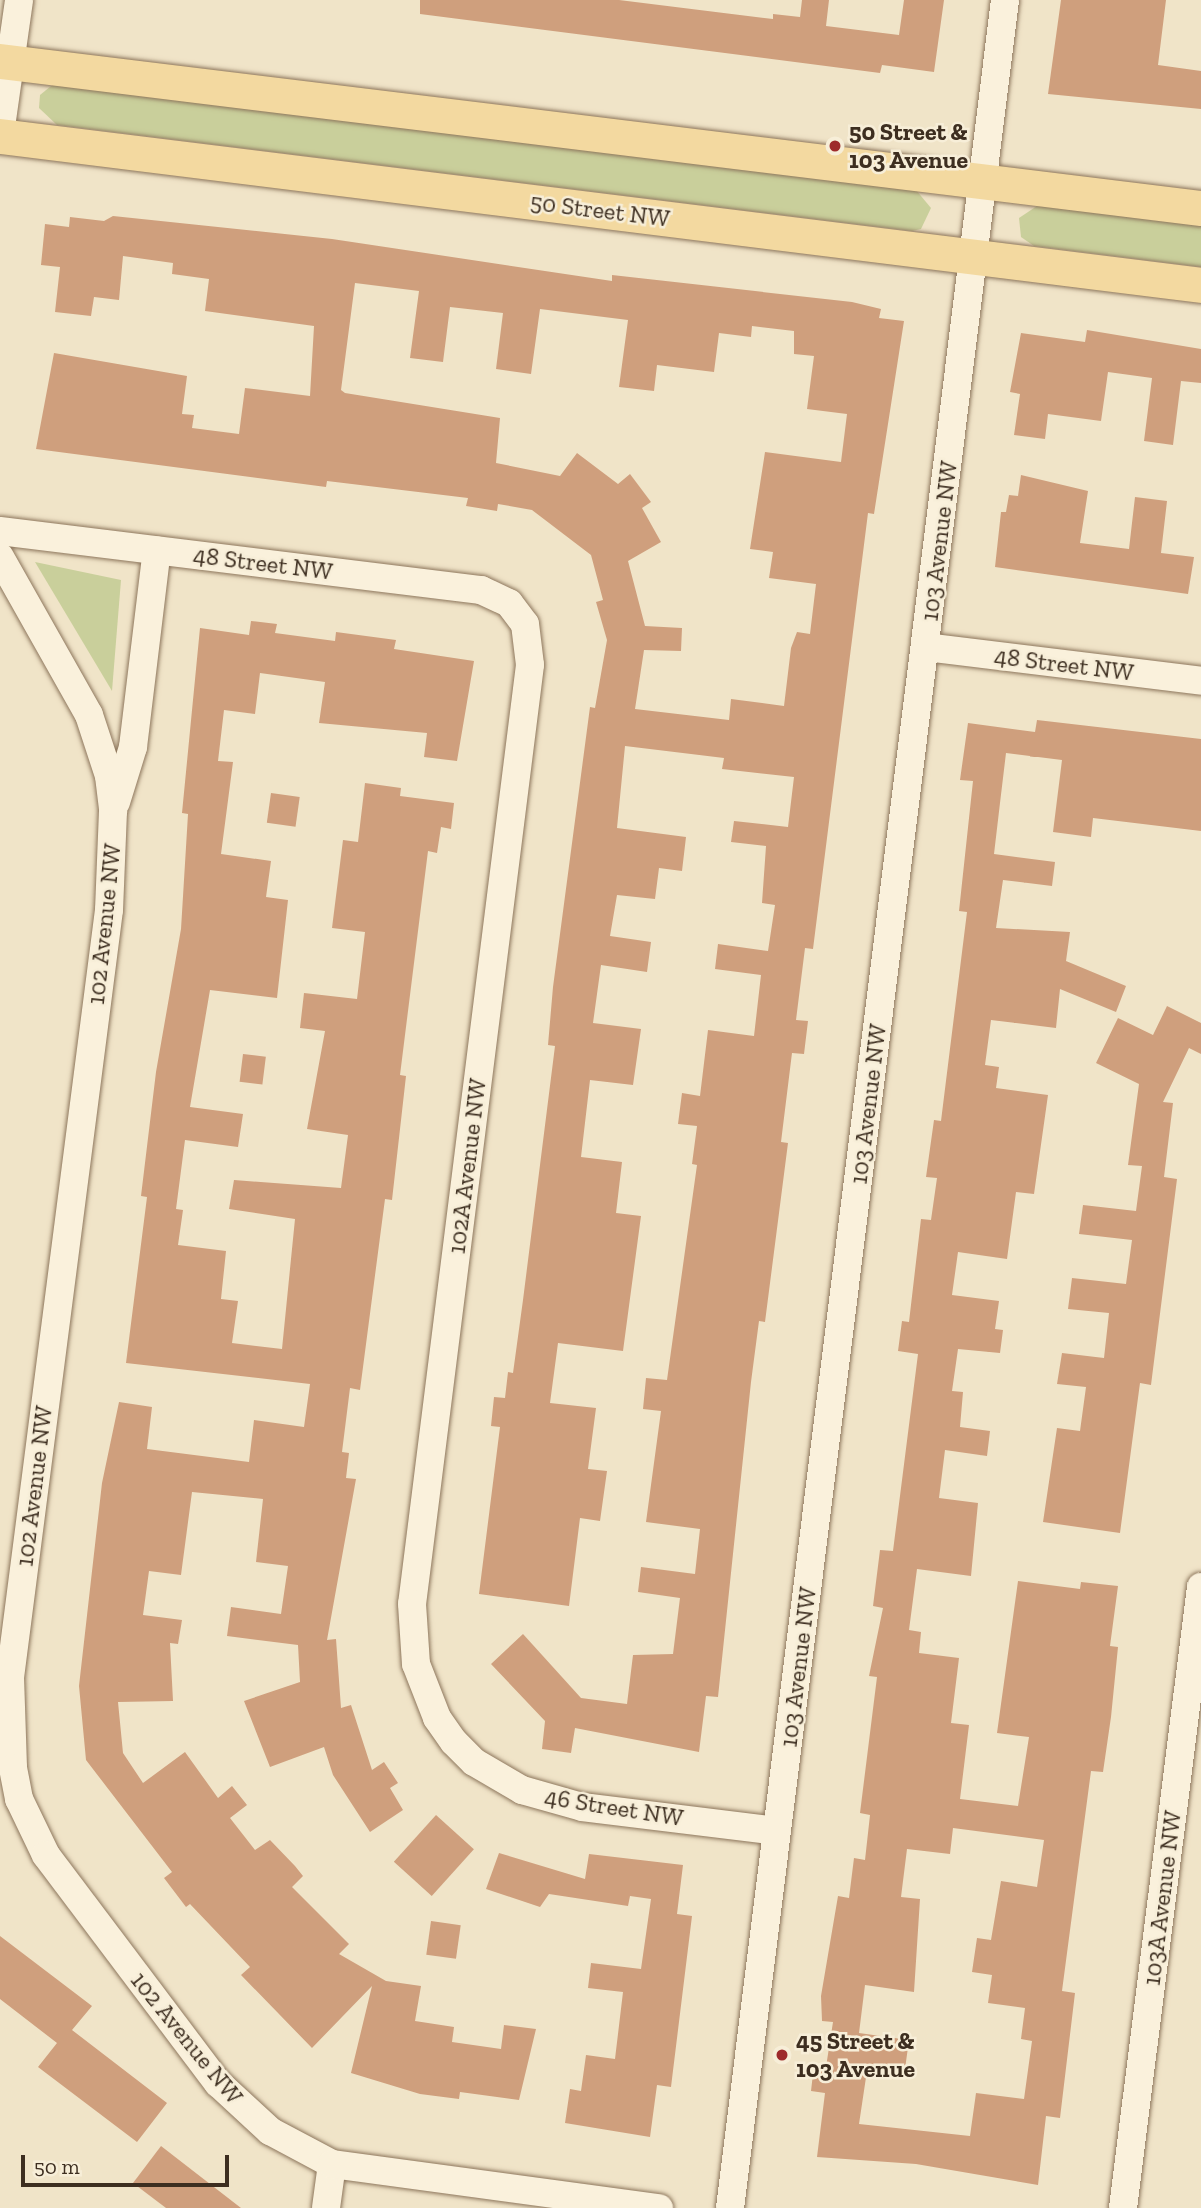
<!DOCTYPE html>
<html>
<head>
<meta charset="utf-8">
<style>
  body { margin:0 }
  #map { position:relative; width:1201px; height:2208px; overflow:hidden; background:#f0e4c8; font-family:"Zilla Slab",serif }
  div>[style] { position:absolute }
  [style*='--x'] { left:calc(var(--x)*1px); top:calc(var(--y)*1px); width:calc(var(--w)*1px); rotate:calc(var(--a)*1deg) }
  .green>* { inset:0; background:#c9cf9b }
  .building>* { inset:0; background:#cf9f7d; transform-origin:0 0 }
  .roads { filter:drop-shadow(0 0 2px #8d765c) drop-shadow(0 0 2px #8d765c) }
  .minor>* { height:28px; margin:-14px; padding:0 14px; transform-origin:14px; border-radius:14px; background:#faf1dc }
  .major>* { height:35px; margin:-17.5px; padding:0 17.5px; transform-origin:17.5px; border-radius:17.5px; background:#f3d9a0 }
  .dots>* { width:19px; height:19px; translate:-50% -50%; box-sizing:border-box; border:4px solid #f7eed8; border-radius:50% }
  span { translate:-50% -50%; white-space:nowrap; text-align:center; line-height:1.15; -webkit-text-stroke:5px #f7eed8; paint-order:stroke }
  .poi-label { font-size:24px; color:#3d2e20; font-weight:700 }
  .left { translate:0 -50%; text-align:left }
  .street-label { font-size:24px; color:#3d2e20 }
  .scale { position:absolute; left:21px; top:2155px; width:208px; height:32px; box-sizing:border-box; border:4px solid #3d2e20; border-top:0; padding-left:9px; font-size:21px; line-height:24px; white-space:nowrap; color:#3d2e20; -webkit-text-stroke:5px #f7eed8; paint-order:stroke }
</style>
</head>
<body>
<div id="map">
  <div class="green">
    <i style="clip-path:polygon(56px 82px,916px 190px,931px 208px,921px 229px,912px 231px,57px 125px,39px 108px,40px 95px)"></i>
    <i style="clip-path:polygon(1040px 204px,1201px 224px,1201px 267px,1034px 246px,1021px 237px,1019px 218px)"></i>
    <i style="clip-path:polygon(35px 562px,121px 580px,112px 691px)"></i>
  </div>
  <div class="building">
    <i style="clip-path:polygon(420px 0,619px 0,773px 19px,773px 14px,800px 17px,802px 0,829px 0,826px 26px,899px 35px,904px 0,944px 0,934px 72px,882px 65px,880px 73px,420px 14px)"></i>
    <i style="clip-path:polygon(1061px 0,1166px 0,1158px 65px,1201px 71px,1201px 109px,1048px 94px)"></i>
    <i style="clip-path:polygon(evenodd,113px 216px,332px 239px,612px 281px,612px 275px,852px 302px,881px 309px,879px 318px,904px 321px,874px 514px,868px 513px,813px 949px,805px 948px,796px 1020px,808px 1021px,804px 1054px,792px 1053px,781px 1142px,788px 1143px,765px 1322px,759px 1321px,751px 1382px,718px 1697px,706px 1696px,699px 1752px,575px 1728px,571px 1753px,542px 1749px,545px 1721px,491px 1664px,523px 1634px,581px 1698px,627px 1704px,633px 1655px,673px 1654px,680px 1598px,638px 1592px,641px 1567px,695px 1574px,700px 1529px,646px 1522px,661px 1411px,643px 1409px,646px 1378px,667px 1380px,697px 1165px,692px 1164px,697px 1126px,678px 1124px,682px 1093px,700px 1096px,708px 1030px,754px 1036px,761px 975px,715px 969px,718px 944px,768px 951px,775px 905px,762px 903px,766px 846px,731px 842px,734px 821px,788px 827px,794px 777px,722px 769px,724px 758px,625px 746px,617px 828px,686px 837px,682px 871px,659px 868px,655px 899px,617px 895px,610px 936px,651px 942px,647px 972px,601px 965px,593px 1023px,641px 1029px,633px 1085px,590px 1080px,581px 1157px,622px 1162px,616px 1213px,641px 1216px,623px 1351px,558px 1343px,550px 1403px,596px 1408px,588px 1469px,607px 1471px,600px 1521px,580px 1518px,569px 1606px,479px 1594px,500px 1427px,491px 1426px,494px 1397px,505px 1398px,508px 1372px,513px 1373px,523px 1300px,555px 1046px,548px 1045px,553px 987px,590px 707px,595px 708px,607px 640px,596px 602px,603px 600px,591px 555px,532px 510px,498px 504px,497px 511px,466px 506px,468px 498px,327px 481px,326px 487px,36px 449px,54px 353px,187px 376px,182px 414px,194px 415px,192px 428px,239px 434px,245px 388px,310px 396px,314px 326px,205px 311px,209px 279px,172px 274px,173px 263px,123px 256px,119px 300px,94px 297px,91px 316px,55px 312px,60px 267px,41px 265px,45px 224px,69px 227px,70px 217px,104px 221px,113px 216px,355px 283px,419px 291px,410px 358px,443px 362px,450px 307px,503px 313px,496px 369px,531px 374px,540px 309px,628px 320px,619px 387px,654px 391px,657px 365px,714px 372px,719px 333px,751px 337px,752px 326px,794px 331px,794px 354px,814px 356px,807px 409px,847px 414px,841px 462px,765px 452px,750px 549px,773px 552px,769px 578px,816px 584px,810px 634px,797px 632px,791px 648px,784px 706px,731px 699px,729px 720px,635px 709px,644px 650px,681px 651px,682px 628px,645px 626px,628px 561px,661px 542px,642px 508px,651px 502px,630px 474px,618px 484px,577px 453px,560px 476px,496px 463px,500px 418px,345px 393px,341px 390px,355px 283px)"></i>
    <i style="clip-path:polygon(1087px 330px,1201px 349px,1201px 383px,1181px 381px,1173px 445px,1144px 441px,1152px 378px,1108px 372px,1101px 421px,1048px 414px,1045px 439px,1014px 435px,1020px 394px,1010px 392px,1021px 333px,1085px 342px)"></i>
    <i style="clip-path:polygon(1021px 475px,1088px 491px,1080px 543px,1129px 549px,1135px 497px,1167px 501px,1161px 553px,1194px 557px,1188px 594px,995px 567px,1001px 512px,1006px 512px,1009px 495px,1018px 496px)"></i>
    <i style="clip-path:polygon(251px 621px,277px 624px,275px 633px,335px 641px,336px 632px,396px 640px,394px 649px,474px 661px,457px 761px,424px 757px,427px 733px,319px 723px,325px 682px,260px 673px,255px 714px,224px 710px,218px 761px,233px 762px,221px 854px,271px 861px,266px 897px,288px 900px,277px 998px,210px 990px,190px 1107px,243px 1114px,238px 1147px,185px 1140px,176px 1209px,183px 1210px,178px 1245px,226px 1251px,221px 1299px,238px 1301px,232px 1343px,282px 1349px,295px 1219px,229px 1209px,234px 1180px,341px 1188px,348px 1135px,307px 1129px,325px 1031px,300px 1028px,304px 993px,357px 999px,365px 932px,332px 928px,343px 840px,358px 842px,365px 783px,401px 788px,400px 796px,454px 803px,451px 829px,441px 827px,437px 853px,428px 851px,400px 1075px,406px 1076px,392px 1200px,385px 1199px,360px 1390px,350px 1388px,342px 1452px,349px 1453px,346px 1478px,356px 1479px,327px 1640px,336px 1639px,341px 1708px,351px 1705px,372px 1770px,384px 1762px,398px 1783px,390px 1788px,403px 1810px,370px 1832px,333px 1775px,324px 1747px,270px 1767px,244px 1701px,300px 1682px,298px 1645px,227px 1636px,231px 1607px,281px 1614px,288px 1566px,256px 1562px,263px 1499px,192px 1492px,181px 1575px,149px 1571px,143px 1615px,182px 1620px,178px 1644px,170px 1643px,173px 1701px,118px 1702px,123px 1753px,143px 1783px,185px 1752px,218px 1798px,232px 1786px,247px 1805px,230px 1818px,255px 1850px,270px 1840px,295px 1866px,303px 1876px,292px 1887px,349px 1944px,339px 1954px,386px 1981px,421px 1986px,415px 2021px,454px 2027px,452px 2042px,501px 2049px,504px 2025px,536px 2029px,519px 2100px,460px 2092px,459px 2099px,420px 2094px,351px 2073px,372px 1986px,312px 2048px,241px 1975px,250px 1967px,190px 1904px,186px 1907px,164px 1878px,172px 1872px,86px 1760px,79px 1686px,102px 1483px,119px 1402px,152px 1407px,147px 1449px,249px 1462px,254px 1420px,304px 1427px,310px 1384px,126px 1363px,147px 1197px,141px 1196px,156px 1072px,181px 929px,188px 814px,182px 813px,200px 628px,249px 635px)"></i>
    <i style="clip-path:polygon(evenodd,1037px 720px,1201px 739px,1201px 831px,1093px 818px,1091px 837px,1053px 832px,1062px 760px,1006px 753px,1000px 803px,994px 854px,1055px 862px,1052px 886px,1003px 880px,996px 928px,1070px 932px,1066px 961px,1126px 986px,1116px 1012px,1060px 989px,1056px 1028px,991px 1020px,985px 1065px,999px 1067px,996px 1088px,1048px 1095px,1034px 1194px,1016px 1192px,1007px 1259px,958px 1252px,952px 1295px,999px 1301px,995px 1329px,1003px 1330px,1000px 1353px,958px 1349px,952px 1391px,963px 1392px,960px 1427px,990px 1431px,987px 1456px,945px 1450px,939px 1498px,978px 1503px,971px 1576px,917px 1569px,909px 1630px,921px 1632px,919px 1653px,959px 1658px,951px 1723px,969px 1725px,960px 1799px,1018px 1806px,1029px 1737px,997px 1733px,1018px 1581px,1080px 1589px,1081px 1582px,1118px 1586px,1110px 1646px,1118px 1647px,1111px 1717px,1103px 1772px,1091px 1771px,1062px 1991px,1075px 1993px,1060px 2118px,1046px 2116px,1038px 2185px,916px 2164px,817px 2157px,825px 2093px,811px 2091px,814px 2065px,826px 2067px,833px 2022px,822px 2021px,821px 1996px,838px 1896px,849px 1898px,854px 1858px,865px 1860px,870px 1815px,860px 1813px,877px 1677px,869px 1676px,883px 1608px,873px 1606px,880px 1550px,893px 1551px,918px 1354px,898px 1351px,902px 1321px,909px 1322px,921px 1219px,931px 1220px,937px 1178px,926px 1177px,934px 1120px,941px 1121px,967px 912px,959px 911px,973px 781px,960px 780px,968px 723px,1035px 732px,1037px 720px,953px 1828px,1044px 1840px,1037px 1887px,1001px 1881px,991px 1940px,977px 1938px,972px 1972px,992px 1975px,988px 2003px,1025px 2008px,1021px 2039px,1032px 2041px,1024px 2099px,976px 2093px,970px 2136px,859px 2124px,868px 2064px,905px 2069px,909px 2040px,859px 2033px,865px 1985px,914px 1992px,920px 1899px,901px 1897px,907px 1849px,950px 1854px,953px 1828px)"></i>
    <i style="left:271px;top:793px;width:29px;height:30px;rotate:8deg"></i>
    <i style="clip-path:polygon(1167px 1006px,1201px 1023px,1201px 1054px,1189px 1048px,1163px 1102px,1173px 1103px,1164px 1177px,1177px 1179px,1151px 1385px,1140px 1383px,1120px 1533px,1043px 1522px,1057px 1428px,1080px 1431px,1086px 1387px,1057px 1384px,1062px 1353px,1104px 1358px,1109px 1313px,1068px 1309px,1072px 1278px,1126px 1284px,1132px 1240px,1079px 1234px,1083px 1205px,1136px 1211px,1142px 1166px,1128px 1165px,1139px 1084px,1096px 1063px,1118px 1018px,1153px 1035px)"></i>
    <i style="left:243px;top:1054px;width:23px;height:28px;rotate:7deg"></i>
    <i style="left:436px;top:1815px;width:51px;height:63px;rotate:42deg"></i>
    <i style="clip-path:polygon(499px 1853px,585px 1879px,589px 1854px,683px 1865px,677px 1914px,692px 1916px,671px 2087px,657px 2085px,650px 2137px,565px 2123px,570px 2089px,581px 2091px,586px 2055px,615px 2059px,623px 1992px,588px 1988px,591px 1963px,641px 1969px,651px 1899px,630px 1896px,628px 1906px,549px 1894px,540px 1907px,486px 1889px)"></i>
    <i style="left:431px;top:1921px;width:30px;height:34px;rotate:8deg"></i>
    <i style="clip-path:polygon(0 1936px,92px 2006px,72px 2030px,167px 2103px,137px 2142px,38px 2067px,57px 2043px,0 1999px)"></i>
    <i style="clip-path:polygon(161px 2146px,241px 2208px,166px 2208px,133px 2183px)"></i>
  </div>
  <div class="roads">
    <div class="minor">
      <i style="--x:0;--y:134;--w:135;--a:-81.9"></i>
      <i style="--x:0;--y:531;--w:485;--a:7"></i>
      <i style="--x:481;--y:590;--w:31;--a:25"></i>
      <i style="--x:509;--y:603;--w:26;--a:53"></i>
      <i style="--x:525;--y:624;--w:41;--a:83"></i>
      <i style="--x:530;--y:665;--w:946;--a:97.16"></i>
      <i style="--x:412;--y:1604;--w:60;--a:86.2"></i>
      <i style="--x:416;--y:1664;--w:58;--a:68.7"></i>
      <i style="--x:437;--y:1718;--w:29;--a:55"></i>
      <i style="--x:454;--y:1742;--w:28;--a:45"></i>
      <i style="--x:474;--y:1762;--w:56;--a:30.3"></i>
      <i style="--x:522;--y:1790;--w:62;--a:15.8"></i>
      <i style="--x:582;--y:1807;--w:196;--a:7"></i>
      <i style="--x:0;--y:557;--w:181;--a:60.6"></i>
      <i style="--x:89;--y:715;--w:64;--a:71.8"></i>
      <i style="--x:109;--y:776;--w:35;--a:83"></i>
      <i style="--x:113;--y:811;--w:99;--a:92.3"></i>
      <i style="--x:109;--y:910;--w:773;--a:97.35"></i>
      <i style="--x:10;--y:1677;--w:91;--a:88.1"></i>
      <i style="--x:13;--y:1768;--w:32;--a:79"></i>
      <i style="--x:19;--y:1799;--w:62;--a:64.3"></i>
      <i style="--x:46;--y:1855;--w:286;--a:53"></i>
      <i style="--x:218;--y:2083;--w:71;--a:42.7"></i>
      <i style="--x:270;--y:2131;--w:70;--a:28"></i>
      <i style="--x:332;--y:2164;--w:44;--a:97.8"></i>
      <i style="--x:926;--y:647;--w:277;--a:7"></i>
      <i style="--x:116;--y:802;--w:58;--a:-72.8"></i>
      <i style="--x:133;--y:747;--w:198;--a:-83.1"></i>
      <i style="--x:332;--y:2164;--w:330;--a:7.7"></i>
      <i style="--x:730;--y:2208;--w:2225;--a:-82.9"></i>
      <i style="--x:1123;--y:2208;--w:626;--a:-82.84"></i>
    </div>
    <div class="major">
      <i style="--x:0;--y:61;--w:1210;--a:6.98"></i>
      <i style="--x:0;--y:136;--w:1210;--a:7.07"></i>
    </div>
  </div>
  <div class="dots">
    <i style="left:835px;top:146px;background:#9e2a2b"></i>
    <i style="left:782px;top:2055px;background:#9e2a2b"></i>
  </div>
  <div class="poi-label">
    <span class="left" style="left:849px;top:146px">50 Street &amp;<br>103 Avenue</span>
    <span class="left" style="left:796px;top:2055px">45 Street &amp;<br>103 Avenue</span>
  </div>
  <div class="street-label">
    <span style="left:600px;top:210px;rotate:7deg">50 Street NW</span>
    <span style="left:939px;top:541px;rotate:-83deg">103 Avenue NW</span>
    <span style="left:263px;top:563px;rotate:7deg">48 Street NW</span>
    <span style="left:1064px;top:664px;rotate:7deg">48 Street NW</span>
    <span style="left:104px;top:924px;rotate:-84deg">102 Avenue NW</span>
    <span style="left:868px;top:1104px;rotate:-83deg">103 Avenue NW</span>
    <span style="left:467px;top:1166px;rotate:-83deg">102A Avenue NW</span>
    <span style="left:34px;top:1486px;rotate:-83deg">102 Avenue NW</span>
    <span style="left:798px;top:1667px;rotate:-83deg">103 Avenue NW</span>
    <span style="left:614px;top:1807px;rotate:9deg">46 Street NW</span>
    <span style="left:1162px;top:1898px;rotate:-83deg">103A Avenue NW</span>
    <span style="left:187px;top:2038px;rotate:51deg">102 Avenue NW</span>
  </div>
  <div class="scale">50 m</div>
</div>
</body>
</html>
